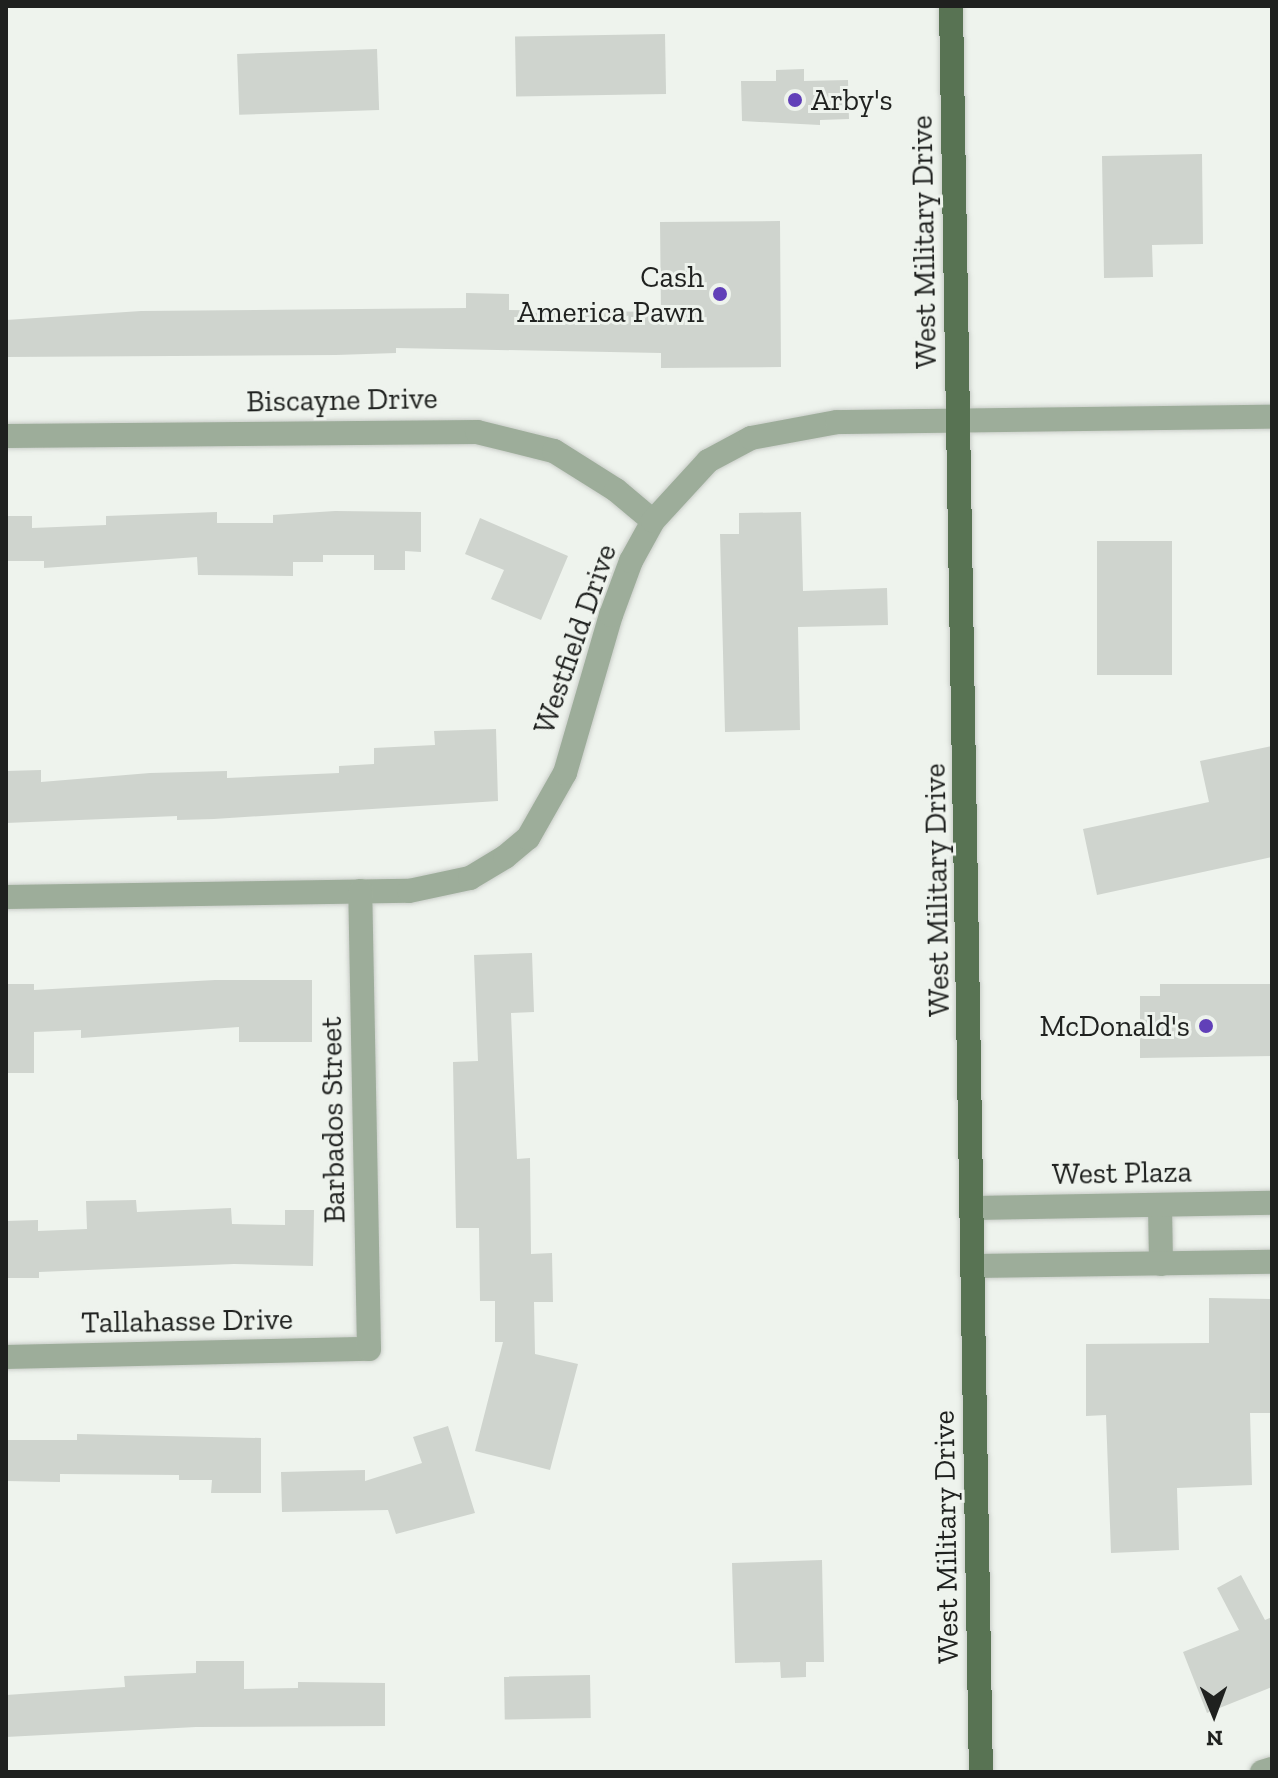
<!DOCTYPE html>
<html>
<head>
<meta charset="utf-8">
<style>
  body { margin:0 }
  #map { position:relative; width:1278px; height:1778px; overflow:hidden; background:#eef3ed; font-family:"Zilla Slab",serif }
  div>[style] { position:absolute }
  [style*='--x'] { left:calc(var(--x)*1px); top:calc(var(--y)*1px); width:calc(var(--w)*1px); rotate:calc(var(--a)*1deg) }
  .building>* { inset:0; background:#cfd4ce; transform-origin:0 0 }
  .roads { filter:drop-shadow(0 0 2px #c9cdc8) drop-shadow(0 0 2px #c9cdc8) }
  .minor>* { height:24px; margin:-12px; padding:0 12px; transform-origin:12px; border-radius:12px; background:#9dad9a }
  .major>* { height:24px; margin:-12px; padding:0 12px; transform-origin:12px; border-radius:12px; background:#587353 }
  .dots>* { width:22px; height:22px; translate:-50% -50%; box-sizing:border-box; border:4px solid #eef3ed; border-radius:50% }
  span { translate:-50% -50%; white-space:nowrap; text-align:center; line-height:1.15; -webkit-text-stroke:6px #eef3ed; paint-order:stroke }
  .poi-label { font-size:30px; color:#1f211f }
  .left { translate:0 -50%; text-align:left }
  .right { translate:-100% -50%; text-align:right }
  .street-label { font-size:30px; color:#1f211f }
  .frame { position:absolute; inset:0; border:8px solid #1f211f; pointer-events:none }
  .north { position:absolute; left:1174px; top:1674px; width:80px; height:80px; -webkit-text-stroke:6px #eef3ed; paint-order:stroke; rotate:179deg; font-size:22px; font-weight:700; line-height:32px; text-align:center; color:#1f211f }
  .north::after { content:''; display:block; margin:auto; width:28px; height:36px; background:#1f211f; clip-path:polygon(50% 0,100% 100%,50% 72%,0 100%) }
</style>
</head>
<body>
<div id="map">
  <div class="building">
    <i style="left:665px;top:34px;width:60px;height:150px;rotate:89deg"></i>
    <i style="left:377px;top:49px;width:61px;height:140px;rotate:88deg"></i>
    <i style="clip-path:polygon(804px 69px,804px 81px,848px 80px,849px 119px,820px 120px,820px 125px,742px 121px,741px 81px,776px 81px,776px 70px)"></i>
    <i style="clip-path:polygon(1202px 154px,1203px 244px,1152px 245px,1153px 277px,1104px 278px,1102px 156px)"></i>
    <i style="clip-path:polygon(780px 221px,781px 367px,661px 368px,661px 353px,396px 348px,396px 353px,336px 355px,6px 357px,6px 320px,141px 311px,466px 308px,466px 293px,509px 294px,509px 310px,661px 312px,660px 222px)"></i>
    <i style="clip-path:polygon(335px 511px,421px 512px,421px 552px,405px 551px,405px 570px,374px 570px,374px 555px,323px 555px,323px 562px,293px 562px,293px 576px,198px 575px,197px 557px,44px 568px,44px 561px,6px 561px,6px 516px,32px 516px,32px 528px,106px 525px,106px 516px,217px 512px,217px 523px,273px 523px,273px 515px)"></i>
    <i style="clip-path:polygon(801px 512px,803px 591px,887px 588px,888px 625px,798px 627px,800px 730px,725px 732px,720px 534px,739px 534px,739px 513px)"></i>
    <i style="clip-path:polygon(480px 518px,568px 556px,541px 620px,491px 599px,504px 570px,465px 554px)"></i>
    <i style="left:1097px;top:541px;width:75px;height:134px"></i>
    <i style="clip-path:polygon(496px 729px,498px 801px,214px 819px,177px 820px,177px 816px,6px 823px,6px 771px,41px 770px,41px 782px,150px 773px,227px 771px,227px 778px,339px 773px,339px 766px,374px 764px,374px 748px,435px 745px,434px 731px)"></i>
    <i style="clip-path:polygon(1272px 746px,1272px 857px,1097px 895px,1083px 829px,1209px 802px,1200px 761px)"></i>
    <i style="clip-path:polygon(532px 953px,534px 1012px,511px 1013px,517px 1159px,530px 1158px,531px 1254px,552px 1253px,553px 1302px,534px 1302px,535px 1354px,578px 1364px,550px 1470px,475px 1451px,503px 1342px,495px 1342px,495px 1301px,480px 1301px,479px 1228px,456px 1228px,453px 1062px,478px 1061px,474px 955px)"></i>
    <i style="clip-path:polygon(215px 980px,312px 980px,312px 1042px,239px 1042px,239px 1027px,81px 1038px,81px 1030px,34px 1032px,34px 1073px,6px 1073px,6px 984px,34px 984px,34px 990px)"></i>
    <i style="clip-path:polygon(1160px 984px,1272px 984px,1272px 1056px,1140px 1058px,1140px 996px,1160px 996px)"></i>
    <i style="clip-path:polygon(136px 1200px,137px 1212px,231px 1208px,232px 1224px,285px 1225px,285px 1210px,314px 1210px,313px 1266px,234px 1264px,39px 1272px,39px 1278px,6px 1278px,6px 1221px,38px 1220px,38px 1231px,87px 1229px,86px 1201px)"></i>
    <i style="clip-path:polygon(1209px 1298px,1272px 1299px,1272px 1413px,1250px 1413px,1252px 1485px,1177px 1488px,1179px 1550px,1111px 1553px,1106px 1415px,1086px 1416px,1086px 1344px,1209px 1343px)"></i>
    <i style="clip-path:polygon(448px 1426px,475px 1513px,396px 1534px,388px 1510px,282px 1512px,281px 1472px,365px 1470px,365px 1481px,422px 1463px,413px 1437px)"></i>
    <i style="clip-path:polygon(77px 1434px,261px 1438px,261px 1493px,211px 1493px,212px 1480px,179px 1480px,179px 1475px,60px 1474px,60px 1482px,6px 1481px,6px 1440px,77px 1440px)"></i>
    <i style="clip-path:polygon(822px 1560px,824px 1662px,806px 1662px,806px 1677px,781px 1678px,780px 1662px,735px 1663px,732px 1563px)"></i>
    <i style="clip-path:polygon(1241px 1575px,1265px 1620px,1272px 1617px,1272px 1687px,1207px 1713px,1183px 1652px,1239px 1630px,1217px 1588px)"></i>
    <i style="clip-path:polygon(196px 1661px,244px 1661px,244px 1689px,298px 1688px,298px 1682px,385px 1683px,385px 1726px,196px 1727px,6px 1737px,6px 1695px,125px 1687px,124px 1676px,196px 1673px)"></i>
    <i style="left:590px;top:1675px;width:43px;height:86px;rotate:89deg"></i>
  </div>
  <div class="roads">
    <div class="minor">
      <i style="--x:6;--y:436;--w:471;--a:-0.5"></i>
      <i style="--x:477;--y:432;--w:79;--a:13.9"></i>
      <i style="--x:554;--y:451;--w:73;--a:32.2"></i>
      <i style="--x:616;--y:490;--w:48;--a:40"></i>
      <i style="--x:6;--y:897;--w:403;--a:-0.9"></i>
      <i style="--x:409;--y:891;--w:62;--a:-12"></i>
      <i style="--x:470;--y:878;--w:41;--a:-31"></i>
      <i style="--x:505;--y:857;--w:30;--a:-40"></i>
      <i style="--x:528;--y:838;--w:75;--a:-60.4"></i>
      <i style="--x:565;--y:773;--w:165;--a:-73.8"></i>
      <i style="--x:611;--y:615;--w:58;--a:-69.7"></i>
      <i style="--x:631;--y:561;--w:46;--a:-61.2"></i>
      <i style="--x:653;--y:521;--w:81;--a:-47.5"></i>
      <i style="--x:708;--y:461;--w:49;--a:-28.1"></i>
      <i style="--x:751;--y:438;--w:87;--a:-10.5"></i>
      <i style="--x:837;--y:422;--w:435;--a:-0.7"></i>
      <i style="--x:1160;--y:1205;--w:59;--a:89"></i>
      <i style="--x:974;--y:1208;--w:298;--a:-1"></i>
      <i style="--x:975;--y:1266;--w:297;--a:-0.8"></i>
      <i style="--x:6;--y:1357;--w:363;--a:-1.3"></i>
      <i style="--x:369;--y:1349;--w:458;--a:-91.1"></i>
      <i style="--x:1262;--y:1772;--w:10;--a:-17"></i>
    </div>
    <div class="major">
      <i style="--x:951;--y:6;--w:1766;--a:89.03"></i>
    </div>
  </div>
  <div class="dots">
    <i style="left:795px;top:100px;background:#6140b8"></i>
    <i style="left:720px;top:294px;background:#6140b8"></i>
    <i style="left:1206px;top:1026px;background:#6140b8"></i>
  </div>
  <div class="poi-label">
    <span class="left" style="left:811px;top:100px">Arby's</span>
    <span class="right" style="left:704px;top:294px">Cash<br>America Pawn</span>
    <span class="right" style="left:1190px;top:1026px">McDonald's</span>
  </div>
  <div class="street-label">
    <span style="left:924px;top:242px;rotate:-91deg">West Military Drive</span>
    <span style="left:342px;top:400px;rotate:-1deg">Biscayne Drive</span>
    <span style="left:575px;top:639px;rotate:-71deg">Westfield Drive</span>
    <span style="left:937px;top:890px;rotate:-91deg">West Military Drive</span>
    <span style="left:333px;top:1120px;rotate:-91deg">Barbados Street</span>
    <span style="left:1122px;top:1173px;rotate:-1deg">West Plaza</span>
    <span style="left:187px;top:1321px;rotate:-1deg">Tallahasse Drive</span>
    <span style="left:946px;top:1537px;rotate:-91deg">West Military Drive</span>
  </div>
  <div class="frame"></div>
  <div class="north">N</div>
</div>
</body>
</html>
